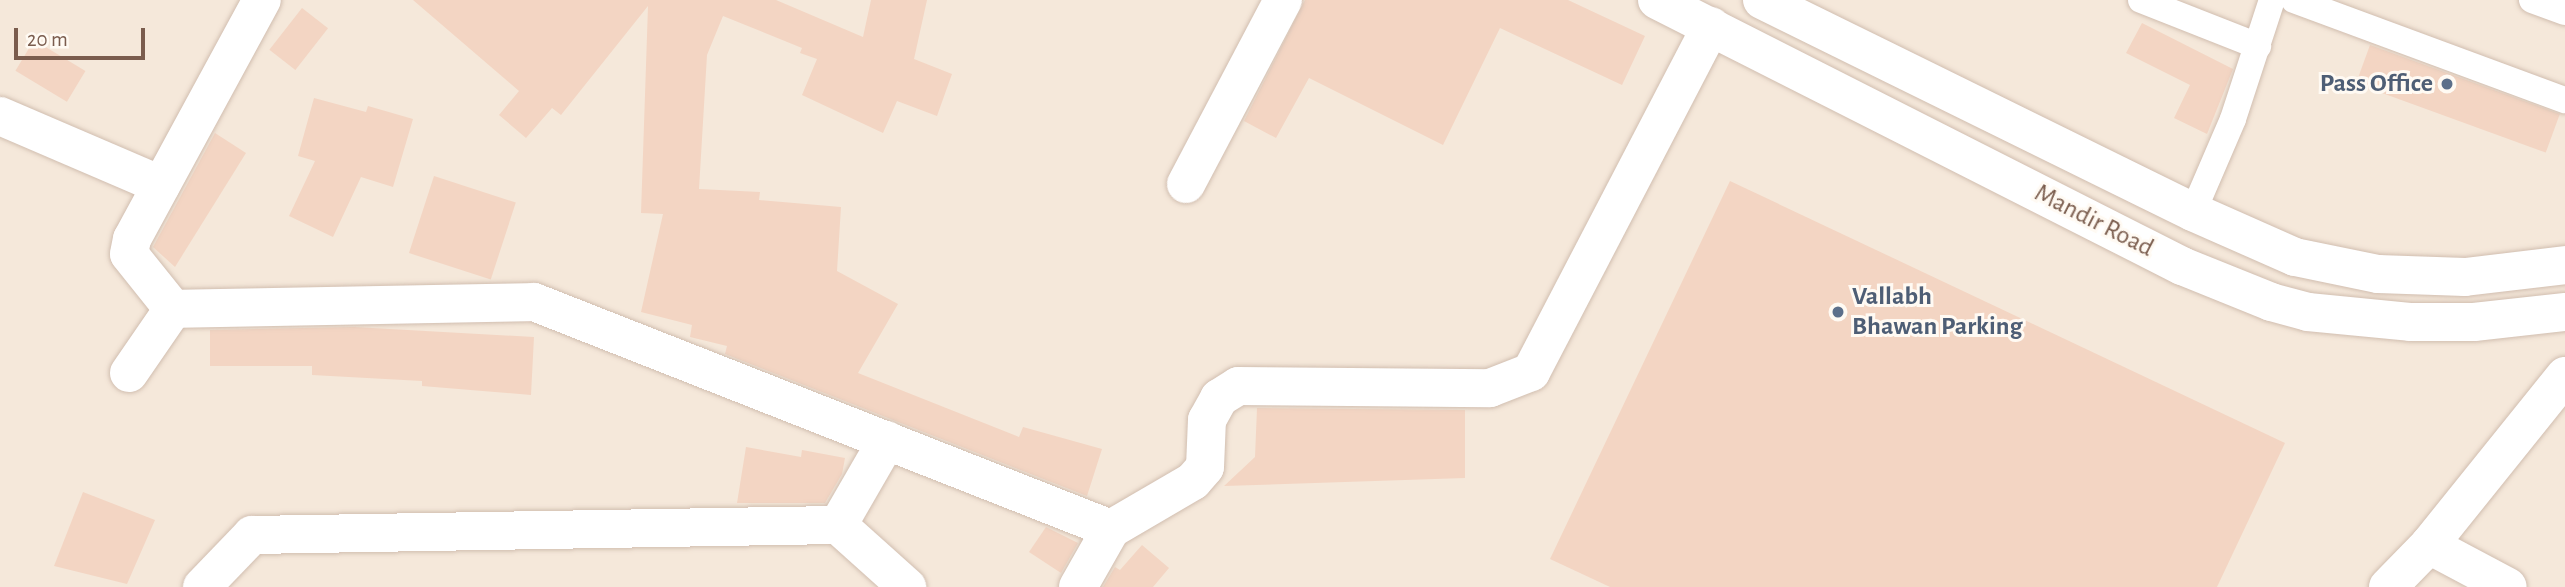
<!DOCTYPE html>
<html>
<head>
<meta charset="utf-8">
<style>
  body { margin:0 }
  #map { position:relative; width:2565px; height:587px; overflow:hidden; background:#fdf6ec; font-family:"Alegreya Sans",sans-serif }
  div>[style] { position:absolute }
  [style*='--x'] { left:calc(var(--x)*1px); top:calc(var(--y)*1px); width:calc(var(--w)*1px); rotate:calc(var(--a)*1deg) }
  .residential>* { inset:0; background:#f5e8da; transform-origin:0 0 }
  .building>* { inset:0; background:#f3d5c3; transform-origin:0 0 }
  .roads { filter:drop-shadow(0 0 2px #d1beb0) drop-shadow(0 0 2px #d1beb0) }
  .service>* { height:26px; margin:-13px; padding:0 13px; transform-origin:13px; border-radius:13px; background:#fff }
  .minor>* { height:38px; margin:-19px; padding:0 19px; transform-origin:19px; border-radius:19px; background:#fff }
  .tertiary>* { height:38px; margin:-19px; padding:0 19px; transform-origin:19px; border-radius:19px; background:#fff }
  .dots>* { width:19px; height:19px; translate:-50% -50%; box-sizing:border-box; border:4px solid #fffaf3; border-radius:50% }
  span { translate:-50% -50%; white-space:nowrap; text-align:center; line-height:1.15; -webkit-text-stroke:6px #fffaf3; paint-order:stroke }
  .service-label { font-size:26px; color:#4e5e75; font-weight:700 }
  .right { translate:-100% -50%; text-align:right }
  .left { translate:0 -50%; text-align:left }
  .street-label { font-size:26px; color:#7a5c4d }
  .scale { position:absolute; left:14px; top:28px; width:131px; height:32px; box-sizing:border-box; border:4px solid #7a5c4d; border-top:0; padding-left:9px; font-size:21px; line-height:24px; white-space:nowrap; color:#7a5c4d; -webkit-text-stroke:5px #fffaf3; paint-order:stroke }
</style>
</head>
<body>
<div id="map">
  <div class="residential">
    <i style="left:0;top:0;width:2565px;height:587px"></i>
  </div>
  <div class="building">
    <i style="clip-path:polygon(413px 0,776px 0,863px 37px,871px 0,927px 0,914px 59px,952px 74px,937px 116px,897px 101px,883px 133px,802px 95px,817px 59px,800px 53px,802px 48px,723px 16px,707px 55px,699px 189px,760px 192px,759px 200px,841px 207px,837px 271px,898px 304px,858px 373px,1019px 437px,1023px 427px,1102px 449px,1087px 496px,725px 354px,727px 346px,690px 337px,692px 325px,641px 312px,663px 214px,641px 213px,648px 6px,561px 115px,552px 108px,526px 138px,499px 115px,519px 91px)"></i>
    <i style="clip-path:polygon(1305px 0,1568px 0,1645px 36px,1622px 85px,1500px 28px,1443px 145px,1309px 78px,1276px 138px,1244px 121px)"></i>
    <i style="left:302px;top:8px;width:33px;height:53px;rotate:38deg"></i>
    <i style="clip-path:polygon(2142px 23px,2233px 69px,2207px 134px,2174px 118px,2190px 85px,2126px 53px)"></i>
    <i style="left:34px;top:40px;width:60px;height:36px;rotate:31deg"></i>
    <i style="left:2370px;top:45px;width:202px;height:41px;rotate:20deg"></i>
    <i style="clip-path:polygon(314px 98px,366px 112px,368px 106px,413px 119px,393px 187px,361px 177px,333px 237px,289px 216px,315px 161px,298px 156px)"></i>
    <i style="clip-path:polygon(215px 133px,246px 153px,175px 267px,153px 247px)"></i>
    <i style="left:434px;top:176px;width:86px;height:81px;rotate:18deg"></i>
    <i style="clip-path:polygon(1730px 181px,2285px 443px,2217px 587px,1610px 587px,1550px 559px)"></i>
    <i style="clip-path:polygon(354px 327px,534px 337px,531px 395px,422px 386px,422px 381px,312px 375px,312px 366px,210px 366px,210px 330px)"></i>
    <i style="clip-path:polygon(1257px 408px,1465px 410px,1465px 478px,1224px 486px,1255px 457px)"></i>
    <i style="clip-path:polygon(746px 447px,801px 457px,802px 450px,845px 458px,842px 474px,825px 503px,737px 503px)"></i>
    <i style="clip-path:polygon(83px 492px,155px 520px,127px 584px,54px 566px)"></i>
    <i style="clip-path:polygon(1046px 527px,1078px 543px,1061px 573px,1029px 552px)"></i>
    <i style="clip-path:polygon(1142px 545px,1169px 568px,1153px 587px,1103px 587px,1115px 567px,1120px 570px)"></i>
  </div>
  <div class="roads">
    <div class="service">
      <i style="--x:2141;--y:0;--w:126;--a:21.5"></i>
      <i style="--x:2294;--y:0;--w:289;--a:20.3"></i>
      <i style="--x:2532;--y:0;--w:35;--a:20"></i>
      <i style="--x:2193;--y:212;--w:101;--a:-66.7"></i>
      <i style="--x:2233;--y:119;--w:125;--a:-71.9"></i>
    </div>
    <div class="minor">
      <i style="--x:0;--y:116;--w:175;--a:23.2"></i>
      <i style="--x:1186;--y:184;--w:208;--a:-62.2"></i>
      <i style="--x:173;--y:309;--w:361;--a:-1.1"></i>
      <i style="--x:534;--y:302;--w:620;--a:21.48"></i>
      <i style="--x:129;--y:373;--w:78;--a:-55.5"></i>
      <i style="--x:173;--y:309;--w:70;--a:-128.7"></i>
      <i style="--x:129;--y:254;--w:15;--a:-79"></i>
      <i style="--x:132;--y:239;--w:272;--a:-61.5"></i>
      <i style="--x:838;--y:525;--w:93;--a:41.9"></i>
      <i style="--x:2429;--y:545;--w:89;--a:28"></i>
      <i style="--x:202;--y:587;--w:72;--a:-46.1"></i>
      <i style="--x:252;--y:535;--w:586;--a:-0.98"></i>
      <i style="--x:838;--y:525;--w:98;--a:-60"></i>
      <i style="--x:1078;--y:587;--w:67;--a:-60.4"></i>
      <i style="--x:1111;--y:529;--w:95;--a:-30.3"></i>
      <i style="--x:1193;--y:481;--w:18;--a:-49"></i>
      <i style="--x:1205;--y:467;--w:47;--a:-87.6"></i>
      <i style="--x:1207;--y:420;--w:25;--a:-61"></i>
      <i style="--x:1219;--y:398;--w:22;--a:-32"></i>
      <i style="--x:1238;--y:386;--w:252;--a:0.5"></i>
      <i style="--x:1490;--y:388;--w:44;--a:-21.3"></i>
      <i style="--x:1531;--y:372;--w:390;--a:-62.5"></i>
      <i style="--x:2388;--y:587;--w:59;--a:-45.7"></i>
      <i style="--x:2429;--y:545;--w:217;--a:-51.2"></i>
    </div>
    <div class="tertiary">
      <i style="--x:1657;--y:0;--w:589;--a:26.87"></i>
      <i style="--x:2182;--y:266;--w:96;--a:22"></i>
      <i style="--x:2271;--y:302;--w:38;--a:15"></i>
      <i style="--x:2308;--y:312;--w:102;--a:5.6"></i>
      <i style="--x:2410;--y:322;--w:64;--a:0"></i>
      <i style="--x:2474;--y:322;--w:92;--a:-6.3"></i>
      <i style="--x:1762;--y:0;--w:480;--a:26.2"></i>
      <i style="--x:2193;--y:212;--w:111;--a:23.8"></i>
      <i style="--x:2295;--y:257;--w:85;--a:11.6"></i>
      <i style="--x:2378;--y:274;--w:87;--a:2"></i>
      <i style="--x:2465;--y:277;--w:101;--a:-6.8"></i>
    </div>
  </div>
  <div class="dots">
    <i style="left:2447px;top:84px;background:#5c6f8a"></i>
    <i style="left:1838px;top:312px;background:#5c6f8a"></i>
  </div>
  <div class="service-label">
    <span class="right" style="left:2433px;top:84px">Pass Office</span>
    <span class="left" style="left:1852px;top:312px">Vallabh<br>Bhawan Parking</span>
  </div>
  <div class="street-label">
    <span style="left:2094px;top:221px;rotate:27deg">Mandir Road</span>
  </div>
  <div class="scale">20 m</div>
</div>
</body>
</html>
